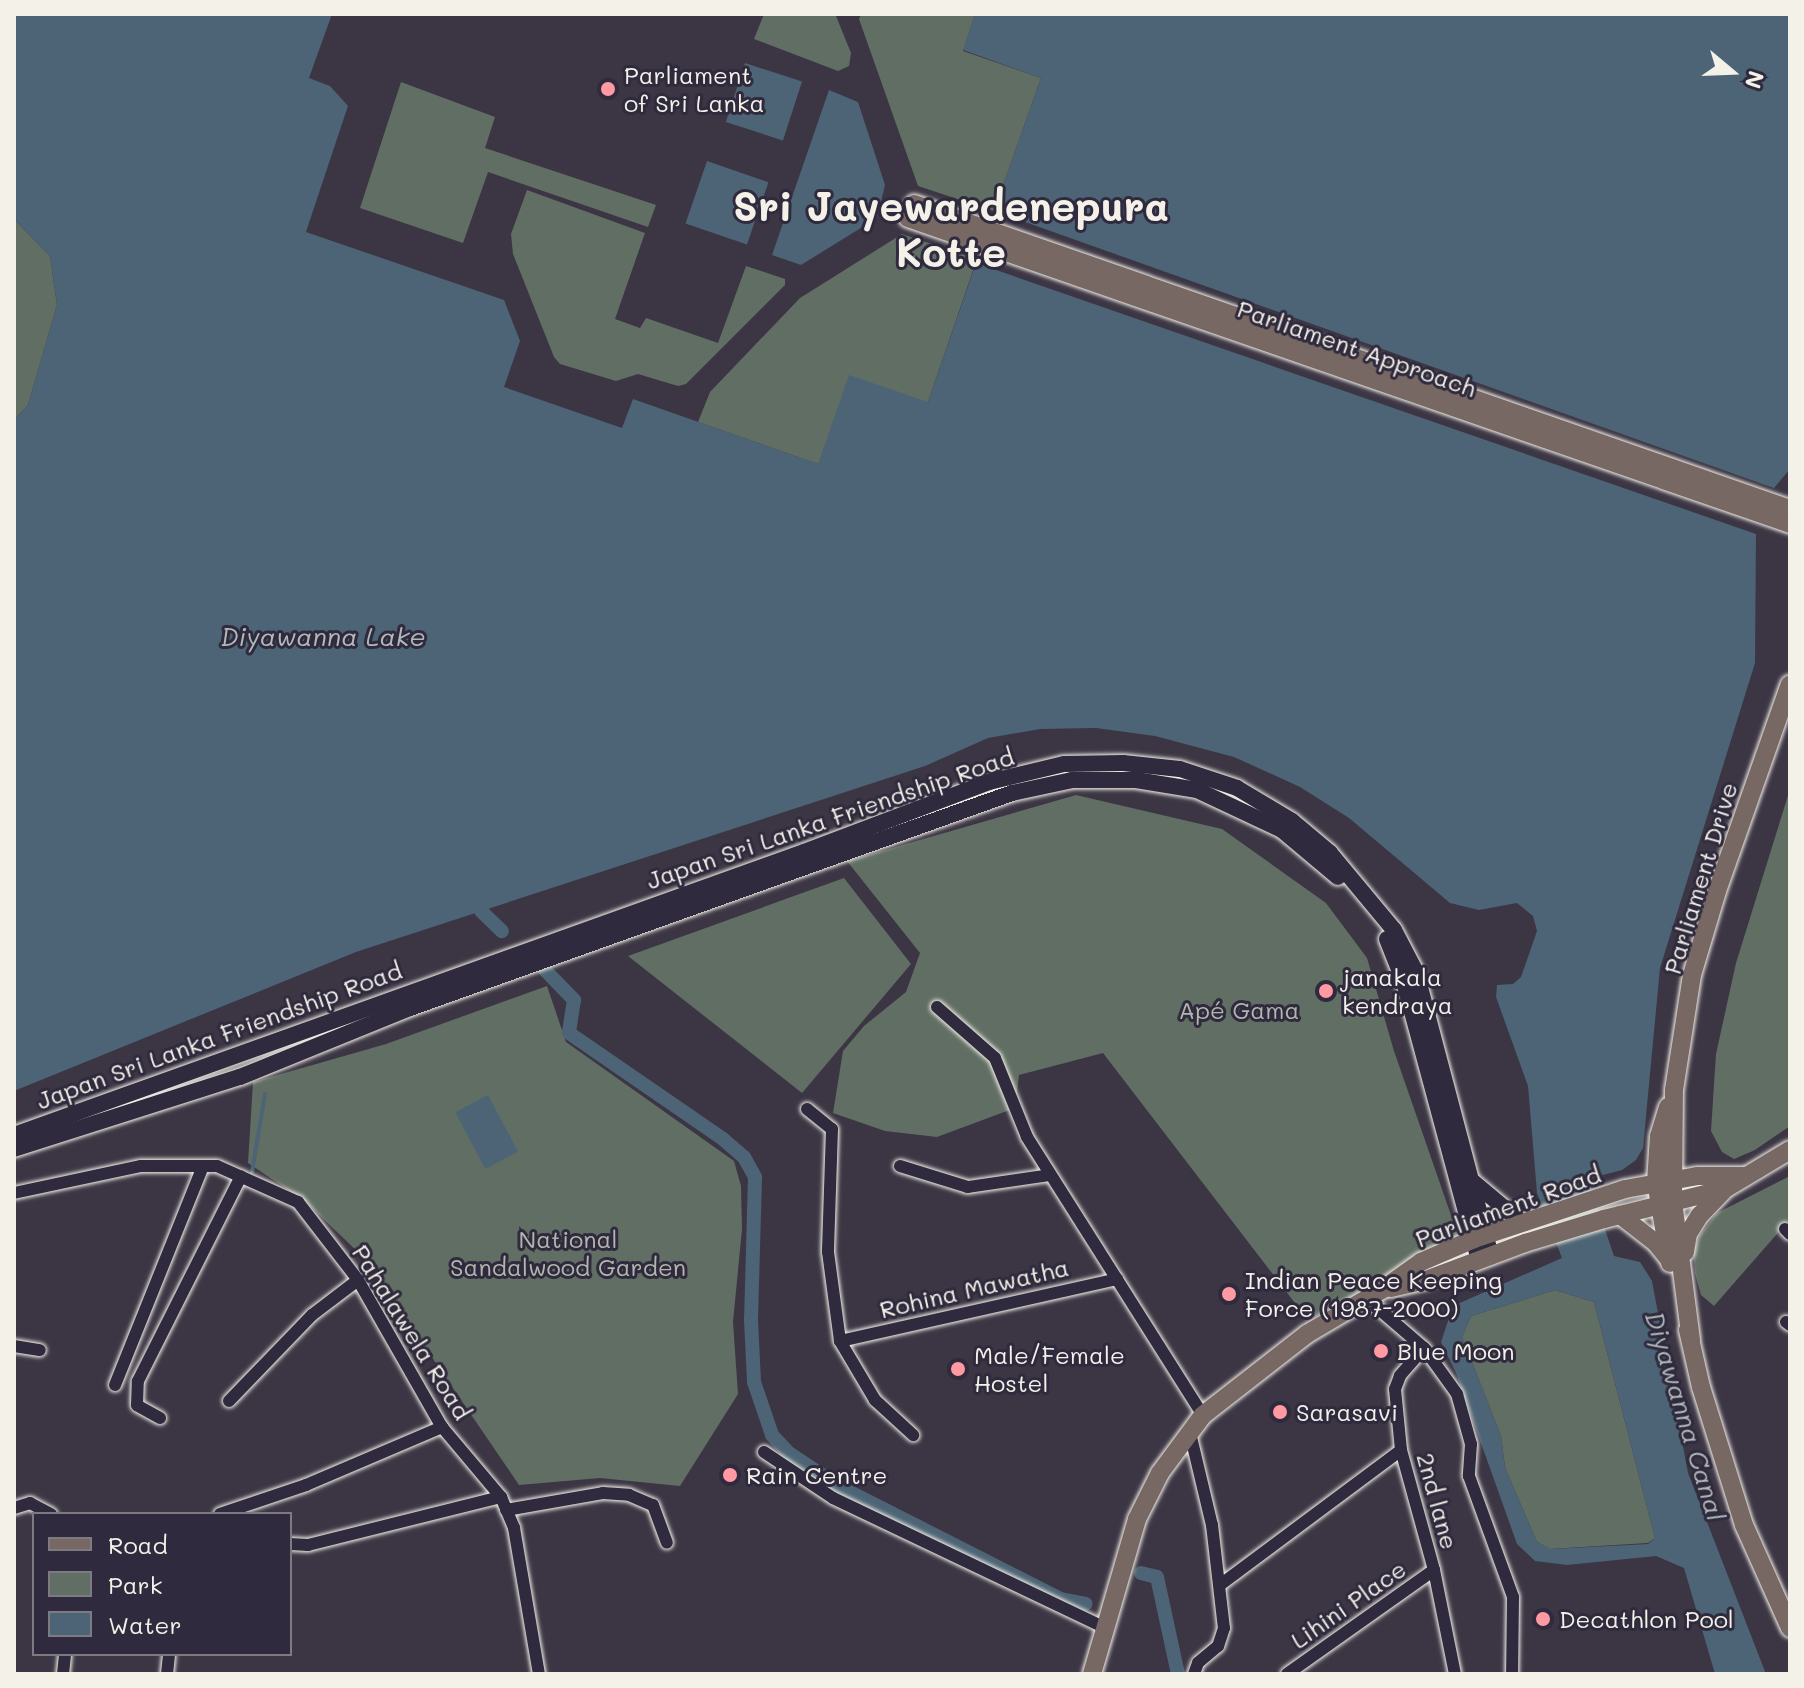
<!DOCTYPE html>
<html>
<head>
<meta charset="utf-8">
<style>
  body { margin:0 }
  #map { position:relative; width:1804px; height:1688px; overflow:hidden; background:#3c3544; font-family:Mali,sans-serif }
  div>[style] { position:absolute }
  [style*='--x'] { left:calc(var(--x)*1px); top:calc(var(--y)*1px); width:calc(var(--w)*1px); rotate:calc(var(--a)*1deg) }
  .green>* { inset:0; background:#616e64 }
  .water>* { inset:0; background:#4c6475; transform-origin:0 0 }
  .stream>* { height:4px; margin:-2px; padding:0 2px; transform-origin:2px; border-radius:2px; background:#4c6475 }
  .canal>* { height:14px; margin:-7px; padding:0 7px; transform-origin:7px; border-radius:7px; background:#4c6475 }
  .roads { filter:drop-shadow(0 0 2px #f4f1e8) drop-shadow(0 0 2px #f4f1e8) }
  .minor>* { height:12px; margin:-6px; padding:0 6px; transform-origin:6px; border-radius:6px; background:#2f2a3d }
  .secondary>* { height:16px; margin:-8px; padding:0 8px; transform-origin:8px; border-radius:8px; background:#2f2a3d }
  .primary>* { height:18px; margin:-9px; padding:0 9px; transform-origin:9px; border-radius:9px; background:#776864 }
  .dots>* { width:22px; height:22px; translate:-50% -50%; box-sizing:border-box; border:4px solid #2f2a3d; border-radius:50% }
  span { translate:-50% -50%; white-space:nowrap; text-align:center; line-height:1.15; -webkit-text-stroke:6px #2f2a3d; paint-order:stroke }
  .poi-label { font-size:24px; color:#f4f1e8 }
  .left { translate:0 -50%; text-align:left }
  .street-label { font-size:24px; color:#f4f1e8 }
  .park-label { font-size:24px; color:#b2b6ad }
  .water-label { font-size:26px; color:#b1b9ba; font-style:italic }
  .town-label { font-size:40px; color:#f4f1e8; font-weight:700 }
  .frame { position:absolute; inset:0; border:16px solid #f4f1e8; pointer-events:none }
  .legend { position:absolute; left:32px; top:1512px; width:260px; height:144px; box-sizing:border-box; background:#2f2a3d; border:2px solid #7e7a81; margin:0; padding:10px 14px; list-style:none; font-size:24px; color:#f4f1e8 }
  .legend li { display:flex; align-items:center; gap:16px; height:40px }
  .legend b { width:40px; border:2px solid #7e7a81 }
  .north { position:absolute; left:1692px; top:32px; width:80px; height:80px; -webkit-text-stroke:6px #2f2a3d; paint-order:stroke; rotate:109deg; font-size:22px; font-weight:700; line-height:32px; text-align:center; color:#f4f1e8 }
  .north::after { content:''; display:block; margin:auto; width:28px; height:36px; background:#f4f1e8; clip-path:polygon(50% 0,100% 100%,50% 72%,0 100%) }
</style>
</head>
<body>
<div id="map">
  <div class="green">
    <i style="clip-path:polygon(764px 14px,836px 16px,851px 53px,849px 66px,838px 71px,754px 39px)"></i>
    <i style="clip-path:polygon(861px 14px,975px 14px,963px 51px,1041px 78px,994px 211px,918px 186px,859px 19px)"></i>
    <i style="clip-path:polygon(401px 82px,495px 117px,485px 148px,656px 205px,648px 227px,488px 172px,463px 243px,360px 208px)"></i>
    <i style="clip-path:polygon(527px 190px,645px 233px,615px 319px,640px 328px,646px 318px,718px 343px,746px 266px,785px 279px,785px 285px,686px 384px,678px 386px,638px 374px,616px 381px,560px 364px,554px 357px,513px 254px,511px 234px)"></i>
    <i style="clip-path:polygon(14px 219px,50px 256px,57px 305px,28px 405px,14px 420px)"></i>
    <i style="clip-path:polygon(902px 234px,977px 259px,928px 402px,818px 464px,698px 422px,710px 392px,800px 298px)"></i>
    <i style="clip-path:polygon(1790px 789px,1790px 1126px,1755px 1150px,1734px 1159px,1722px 1152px,1711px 1131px,1716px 1054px,1736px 963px)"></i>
    <i style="clip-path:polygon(1076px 795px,1222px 829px,1326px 903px,1367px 958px,1394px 1051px,1460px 1241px,1308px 1320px,1103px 1053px,1019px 1075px,1015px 1108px,937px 1137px,885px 1131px,833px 1113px,843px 1051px,864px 1026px,906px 992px,920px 953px,847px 861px)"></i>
    <i style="clip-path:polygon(844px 878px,911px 964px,802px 1093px,628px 956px)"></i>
    <i style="clip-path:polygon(547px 986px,566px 1042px,734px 1161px,741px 1186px,742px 1229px,733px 1322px,738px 1394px,680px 1486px,600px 1478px,519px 1485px,365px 1259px,305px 1201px,248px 1163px,253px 1082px,386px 1044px)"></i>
    <i style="clip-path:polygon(1790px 1176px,1790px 1219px,1714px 1306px,1701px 1295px,1695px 1273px,1693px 1251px,1700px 1235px,1717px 1213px)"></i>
    <i style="clip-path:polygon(1555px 1290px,1594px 1302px,1655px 1538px,1648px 1543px,1550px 1549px,1537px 1542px,1505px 1468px,1501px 1436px,1462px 1337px,1471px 1316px)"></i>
  </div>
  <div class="water">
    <i style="clip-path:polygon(evenodd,14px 14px,332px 14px,309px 78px,330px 86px,348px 106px,306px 232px,504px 300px,520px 341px,504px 387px,622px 428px,633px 399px,818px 464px,849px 375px,928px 402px,976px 263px,1756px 534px,1755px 663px,1660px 968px,1643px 1148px,1636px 1160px,1622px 1170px,1588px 1179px,1614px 1256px,1640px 1262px,1652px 1281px,1688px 1473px,1766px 1674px,1715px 1674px,1684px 1568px,1656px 1556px,1567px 1565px,1535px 1561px,1517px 1544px,1456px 1373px,1441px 1342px,1453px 1306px,1562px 1258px,1537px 1193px,1528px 1086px,1496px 997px,1497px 985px,1513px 984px,1521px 977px,1537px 931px,1533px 916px,1517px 903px,1479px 910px,1450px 903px,1349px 818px,1300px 787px,1234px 757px,1155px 736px,1096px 728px,1040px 729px,988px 738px,925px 766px,356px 952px,14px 1091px,14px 420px,28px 405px,57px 305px,50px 256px,14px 219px,14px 14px,1555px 1290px,1594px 1302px,1655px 1538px,1648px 1544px,1551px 1549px,1537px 1542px,1505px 1468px,1501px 1436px,1462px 1337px,1471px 1316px,1555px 1290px)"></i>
    <i style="clip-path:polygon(975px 14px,1790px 14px,1790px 469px,1774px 488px,994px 211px,1041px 78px,963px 50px)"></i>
    <i style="left:745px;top:63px;width:60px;height:62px;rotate:18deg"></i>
    <i style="clip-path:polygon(829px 90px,858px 102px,885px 185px,877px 218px,801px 265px,772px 255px)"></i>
    <i style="left:707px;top:161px;width:65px;height:66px;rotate:19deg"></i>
    <i style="left:488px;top:1095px;width:64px;height:37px;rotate:62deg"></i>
  </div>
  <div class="stream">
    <i style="--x:252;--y:1172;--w:79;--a:-80.5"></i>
  </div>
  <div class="canal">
    <i style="--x:481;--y:911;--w:29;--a:44"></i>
    <i style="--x:545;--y:970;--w:42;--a:46"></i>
    <i style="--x:574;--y:1000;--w:33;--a:99"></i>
    <i style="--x:569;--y:1033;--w:187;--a:34.5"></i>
    <i style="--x:723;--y:1139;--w:28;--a:41"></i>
    <i style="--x:744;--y:1157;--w:23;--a:61"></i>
    <i style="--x:755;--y:1177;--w:143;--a:91.6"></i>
    <i style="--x:751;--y:1320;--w:62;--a:87.2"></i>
    <i style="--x:754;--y:1382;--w:56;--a:71.2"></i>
    <i style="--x:772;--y:1435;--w:25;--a:47"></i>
    <i style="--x:789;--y:1453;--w:61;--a:33.7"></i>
    <i style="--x:840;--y:1487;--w:248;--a:26.9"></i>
    <i style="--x:1061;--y:1599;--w:25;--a:11"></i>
    <i style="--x:1141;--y:1573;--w:16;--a:14"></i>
    <i style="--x:1157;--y:1577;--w:99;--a:77.8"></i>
  </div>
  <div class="roads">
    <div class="minor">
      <i style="--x:937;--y:1007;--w:77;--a:41.3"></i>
      <i style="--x:995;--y:1058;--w:85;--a:67.9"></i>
      <i style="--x:1027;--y:1137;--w:329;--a:57.7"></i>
      <i style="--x:807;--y:1109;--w:32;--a:39"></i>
      <i style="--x:832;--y:1129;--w:123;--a:91.9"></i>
      <i style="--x:828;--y:1252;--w:90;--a:82.3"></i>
      <i style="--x:840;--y:1341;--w:69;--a:59.3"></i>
      <i style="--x:875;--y:1400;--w:52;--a:42.6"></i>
      <i style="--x:900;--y:1166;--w:71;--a:17.2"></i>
      <i style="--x:968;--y:1187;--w:83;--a:-8.3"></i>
      <i style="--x:14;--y:1193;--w:130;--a:-12"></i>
      <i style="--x:141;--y:1166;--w:76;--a:0"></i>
      <i style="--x:217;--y:1166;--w:89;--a:24"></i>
      <i style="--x:298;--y:1202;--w:98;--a:52.4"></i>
      <i style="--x:358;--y:1280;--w:169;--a:60.3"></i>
      <i style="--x:442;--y:1427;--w:92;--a:49.9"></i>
      <i style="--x:501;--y:1497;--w:34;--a:67"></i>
      <i style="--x:514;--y:1528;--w:148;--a:80.3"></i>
      <i style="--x:1785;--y:1229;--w:7;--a:45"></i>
      <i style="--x:1366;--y:1298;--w:77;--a:40.8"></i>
      <i style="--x:1424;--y:1348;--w:57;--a:54.3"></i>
      <i style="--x:1457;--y:1394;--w:52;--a:74.4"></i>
      <i style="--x:1471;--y:1444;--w:32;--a:94"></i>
      <i style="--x:1469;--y:1476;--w:129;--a:70"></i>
      <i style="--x:1513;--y:1597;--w:77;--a:90.7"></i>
      <i style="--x:1786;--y:1322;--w:5;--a:37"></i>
      <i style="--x:840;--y:1341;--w:284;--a:-12.6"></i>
      <i style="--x:14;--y:1346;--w:26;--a:9"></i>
      <i style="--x:1424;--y:1348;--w:37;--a:131"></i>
      <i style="--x:1400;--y:1376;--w:14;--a:111"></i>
      <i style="--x:1395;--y:1389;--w:61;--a:84.4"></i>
      <i style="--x:1401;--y:1450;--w:124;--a:74.6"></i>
      <i style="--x:1434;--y:1570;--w:106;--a:78.6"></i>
      <i style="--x:115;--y:1385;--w:236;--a:-68.1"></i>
      <i style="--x:229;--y:1401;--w:120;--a:-46"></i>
      <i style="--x:312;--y:1315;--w:58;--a:-37.3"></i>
      <i style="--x:160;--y:1418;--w:26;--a:-151"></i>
      <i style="--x:137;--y:1405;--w:24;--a:-88"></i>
      <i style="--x:138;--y:1381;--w:229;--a:-63.3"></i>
      <i style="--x:1190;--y:1433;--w:95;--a:76.6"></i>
      <i style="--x:1212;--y:1525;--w:104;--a:83.4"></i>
      <i style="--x:1224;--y:1628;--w:19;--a:108"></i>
      <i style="--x:1218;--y:1646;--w:26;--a:140"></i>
      <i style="--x:1198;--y:1663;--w:12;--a:110"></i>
      <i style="--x:764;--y:1452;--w:83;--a:33.7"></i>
      <i style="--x:833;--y:1498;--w:301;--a:25.5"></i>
      <i style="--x:14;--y:1508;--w:17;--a:-17"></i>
      <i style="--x:30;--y:1503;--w:24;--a:28"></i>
      <i style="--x:506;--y:1510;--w:98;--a:-9.9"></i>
      <i style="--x:603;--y:1493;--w:26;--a:4"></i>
      <i style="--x:629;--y:1495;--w:26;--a:23"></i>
      <i style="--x:653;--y:1505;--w:40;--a:69.8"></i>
      <i style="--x:220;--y:1514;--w:91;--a:-18.6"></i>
      <i style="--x:306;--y:1485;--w:148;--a:-23.1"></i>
      <i style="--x:290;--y:1544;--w:18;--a:3"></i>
      <i style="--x:308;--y:1545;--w:199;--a:-14"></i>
      <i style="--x:1220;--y:1585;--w:226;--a:-36.7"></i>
      <i style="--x:63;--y:1674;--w:20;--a:-84"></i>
      <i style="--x:167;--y:1674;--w:20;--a:-84"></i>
      <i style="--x:1287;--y:1674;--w:180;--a:-35.3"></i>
    </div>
    <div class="secondary">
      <i style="--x:1387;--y:939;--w:46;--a:68.4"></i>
      <i style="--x:1404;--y:982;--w:288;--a:74.9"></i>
      <i style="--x:14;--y:1135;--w:839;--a:-19.71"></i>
      <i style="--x:804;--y:852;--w:198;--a:-20.7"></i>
      <i style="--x:989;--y:782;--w:77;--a:-13.5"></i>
      <i style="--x:1064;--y:764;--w:59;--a:-1"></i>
      <i style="--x:1123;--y:763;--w:57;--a:6"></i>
      <i style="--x:1180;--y:769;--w:60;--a:18.4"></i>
      <i style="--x:1237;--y:788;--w:64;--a:31"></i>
      <i style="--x:1292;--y:821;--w:50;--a:40.1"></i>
      <i style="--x:1330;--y:853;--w:100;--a:50.3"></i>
      <i style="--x:1394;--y:930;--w:47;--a:62.4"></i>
      <i style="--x:1416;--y:972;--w:294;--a:75.2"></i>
      <i style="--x:14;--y:1149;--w:237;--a:-17.7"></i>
      <i style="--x:240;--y:1077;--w:183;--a:-22.1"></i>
      <i style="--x:410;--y:1008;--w:639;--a:-19.65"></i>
      <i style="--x:1012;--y:793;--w:61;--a:-12.2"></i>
      <i style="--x:1072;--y:780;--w:64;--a:0"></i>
      <i style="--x:1136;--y:780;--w:62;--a:9.3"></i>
      <i style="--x:1197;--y:790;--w:94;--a:25.2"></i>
      <i style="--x:1282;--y:830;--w:73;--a:40"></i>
      <i style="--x:1471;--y:1180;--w:67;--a:40.1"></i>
    </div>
    <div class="primary">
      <i style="--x:914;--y:204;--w:928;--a:19.2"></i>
      <i style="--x:908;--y:218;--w:934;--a:19.13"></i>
      <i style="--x:1668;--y:1107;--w:30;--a:107"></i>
      <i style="--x:1659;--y:1136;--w:46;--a:93.7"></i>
      <i style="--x:1656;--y:1182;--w:82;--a:80.2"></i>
      <i style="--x:1620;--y:1215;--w:46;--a:37.9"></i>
      <i style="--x:1656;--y:1243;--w:19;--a:51"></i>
      <i style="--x:1685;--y:1252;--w:18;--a:-81"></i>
      <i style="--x:1688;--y:1234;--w:22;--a:-58"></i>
      <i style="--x:1700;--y:1215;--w:33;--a:-46"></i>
      <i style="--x:1391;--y:1288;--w:36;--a:-13"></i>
      <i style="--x:1426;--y:1280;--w:106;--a:-20.5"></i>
      <i style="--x:1525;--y:1243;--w:83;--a:-16.9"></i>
      <i style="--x:1604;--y:1219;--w:125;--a:-13.9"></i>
      <i style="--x:1725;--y:1189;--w:76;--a:-31"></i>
      <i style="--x:1688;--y:1330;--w:58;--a:77.2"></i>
      <i style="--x:1701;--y:1387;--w:145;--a:72.7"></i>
      <i style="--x:1744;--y:1525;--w:113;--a:65.9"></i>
      <i style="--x:1691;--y:1340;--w:139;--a:-97.4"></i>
      <i style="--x:1673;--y:1202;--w:112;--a:-89.5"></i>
      <i style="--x:1674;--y:1090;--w:116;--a:-81.1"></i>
      <i style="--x:1692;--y:975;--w:88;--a:-73.4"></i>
      <i style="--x:1717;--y:891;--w:219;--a:-70.6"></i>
      <i style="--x:1092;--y:1674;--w:161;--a:-73.8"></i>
      <i style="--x:1137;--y:1519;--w:51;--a:-63.4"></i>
      <i style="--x:1160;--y:1473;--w:72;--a:-53.4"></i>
      <i style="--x:1203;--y:1415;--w:132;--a:-37.9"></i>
      <i style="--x:1307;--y:1334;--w:88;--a:-30.6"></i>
      <i style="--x:1383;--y:1289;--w:47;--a:-35.4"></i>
      <i style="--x:1421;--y:1262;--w:58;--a:-23.5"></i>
      <i style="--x:1474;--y:1239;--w:159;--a:-18.3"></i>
      <i style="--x:1625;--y:1189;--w:73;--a:-10.2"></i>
      <i style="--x:1697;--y:1176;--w:49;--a:0"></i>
    </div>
  </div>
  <div class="dots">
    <i style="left:608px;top:89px;background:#ff9aa2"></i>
    <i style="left:1326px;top:991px;background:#ff9aa2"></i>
    <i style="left:1229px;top:1294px;background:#ff9aa2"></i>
    <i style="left:1381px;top:1351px;background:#ff9aa2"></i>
    <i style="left:958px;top:1369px;background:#ff9aa2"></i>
    <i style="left:1280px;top:1412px;background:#ff9aa2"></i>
    <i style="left:730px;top:1475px;background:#ff9aa2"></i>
    <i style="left:1543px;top:1619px;background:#ff9aa2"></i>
  </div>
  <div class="poi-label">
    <span class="left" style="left:624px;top:89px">Parliament<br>of Sri Lanka</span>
    <span class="left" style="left:1342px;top:991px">janakala<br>kendraya</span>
    <span class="left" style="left:1245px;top:1294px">Indian Peace Keeping<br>Force (1987-2000)</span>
    <span class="left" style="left:1397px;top:1351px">Blue Moon</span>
    <span class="left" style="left:974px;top:1369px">Male/Female<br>Hostel</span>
    <span class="left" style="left:1296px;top:1412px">Sarasavi</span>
    <span class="left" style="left:746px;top:1475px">Rain Centre</span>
    <span class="left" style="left:1559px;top:1619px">Decathlon Pool</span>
  </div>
  <div class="street-label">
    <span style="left:1357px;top:348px;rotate:19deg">Parliament Approach</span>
    <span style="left:830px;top:818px;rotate:-19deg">Japan Sri Lanka Friendship Road</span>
    <span style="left:1700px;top:878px;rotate:-73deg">Parliament Drive</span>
    <span style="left:219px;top:1035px;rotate:-20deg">Japan Sri Lanka Friendship Road</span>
    <span style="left:1508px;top:1206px;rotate:-20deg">Parliament Road</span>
    <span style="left:974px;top:1288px;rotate:-13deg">Rohina Mawatha</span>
    <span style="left:412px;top:1332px;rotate:58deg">Pahalawela Road</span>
    <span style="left:1438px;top:1501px;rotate:75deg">2nd lane</span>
    <span style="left:1348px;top:1604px;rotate:-35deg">Lihini Place</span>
  </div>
  <div class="park-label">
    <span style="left:1239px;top:1010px">Apé Gama</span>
    <span style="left:568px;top:1253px">National<br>Sandalwood Garden</span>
  </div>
  <div class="water-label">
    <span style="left:323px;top:637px">Diyawanna Lake</span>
    <span style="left:1685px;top:1416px;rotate:73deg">Diyawanna Canal</span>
  </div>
  <div class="town-label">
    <span style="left:951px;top:228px">Sri Jayewardenepura<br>Kotte</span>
  </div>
  <div class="frame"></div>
  <ul class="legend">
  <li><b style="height:10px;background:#776864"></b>Road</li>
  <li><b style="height:22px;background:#616e64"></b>Park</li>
  <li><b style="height:22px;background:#4c6475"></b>Water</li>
  </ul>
  <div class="north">N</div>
</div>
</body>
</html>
